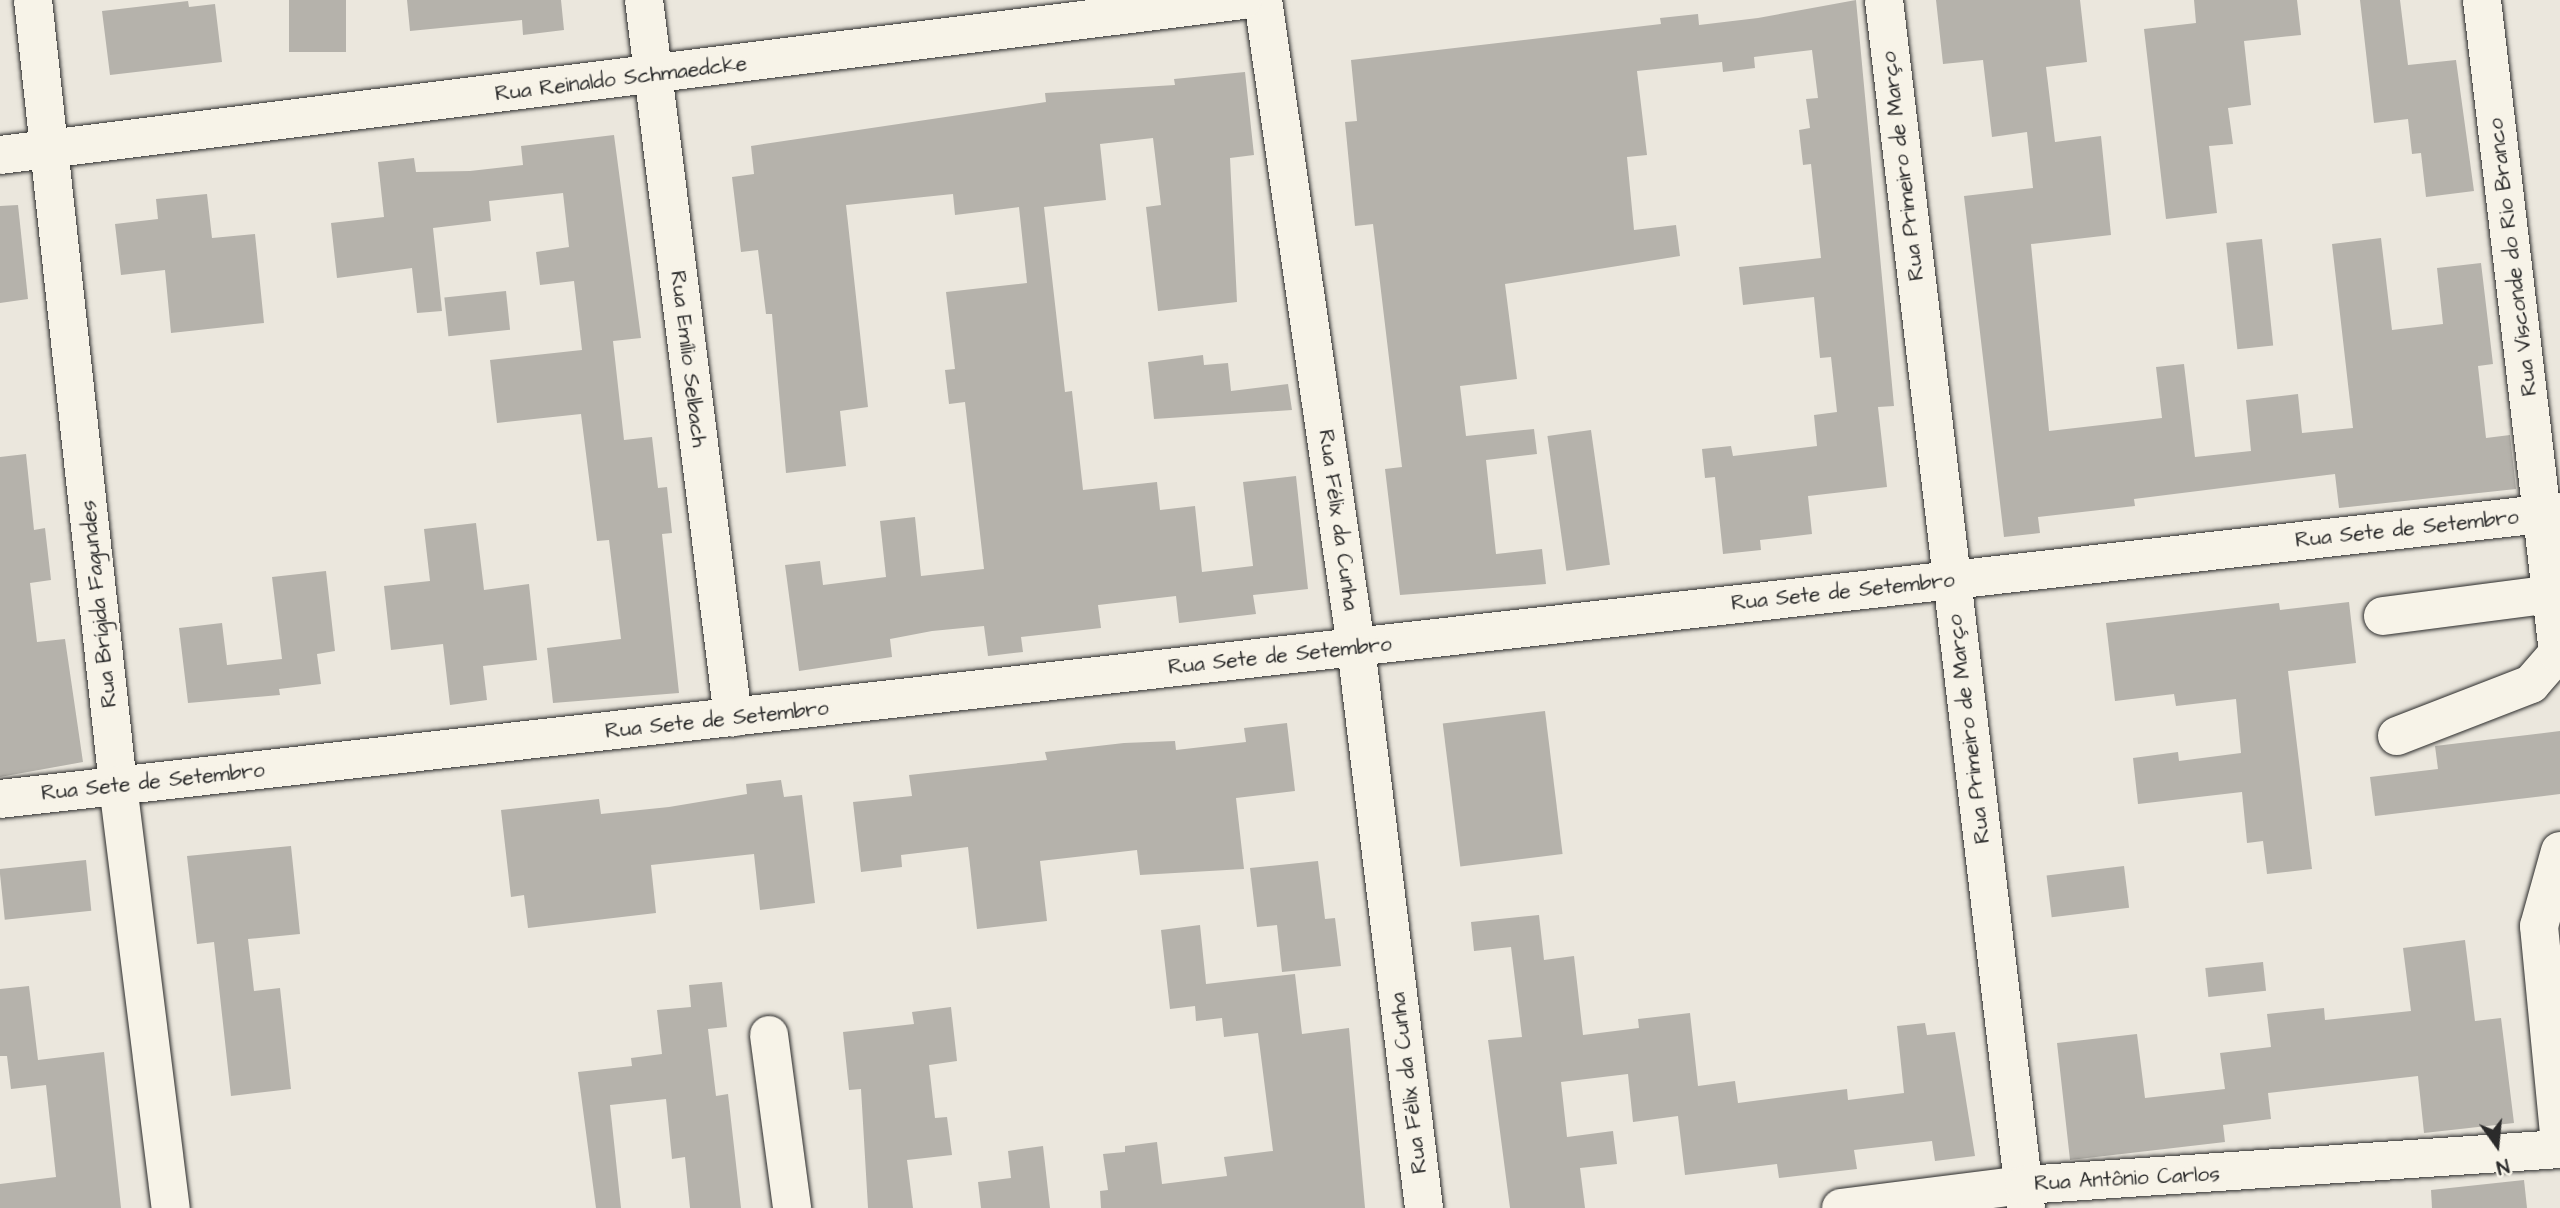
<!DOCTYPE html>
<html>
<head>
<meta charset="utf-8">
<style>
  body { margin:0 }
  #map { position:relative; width:2560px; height:1208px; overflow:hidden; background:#ebe7dd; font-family:"Architects Daughter",sans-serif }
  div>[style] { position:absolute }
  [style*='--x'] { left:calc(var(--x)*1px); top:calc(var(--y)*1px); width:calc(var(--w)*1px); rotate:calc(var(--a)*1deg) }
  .building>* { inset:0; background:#b5b2ab; transform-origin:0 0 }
  .roads { filter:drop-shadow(0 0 2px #2b2b2b) drop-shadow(0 0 2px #2b2b2b) }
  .minor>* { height:38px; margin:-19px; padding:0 19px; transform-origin:19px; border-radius:19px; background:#f7f3e8 }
  .major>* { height:38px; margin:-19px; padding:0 19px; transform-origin:19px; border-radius:19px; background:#f7f3e8 }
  span { translate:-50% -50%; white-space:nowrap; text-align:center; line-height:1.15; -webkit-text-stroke:6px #f7f3e8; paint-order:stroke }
  .street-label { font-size:21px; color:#2b2b2b }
  .north { position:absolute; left:2462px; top:1110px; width:70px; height:70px; -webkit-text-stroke:5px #f7f3e8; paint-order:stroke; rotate:165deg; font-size:19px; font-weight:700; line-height:28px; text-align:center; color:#2b2b2b }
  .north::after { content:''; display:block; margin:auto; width:24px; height:32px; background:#2b2b2b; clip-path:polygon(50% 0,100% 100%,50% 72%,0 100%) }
</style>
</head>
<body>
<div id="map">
  <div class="building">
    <i style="left:289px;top:0;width:57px;height:52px"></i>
    <i style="clip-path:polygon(407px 0,561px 0,564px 30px,523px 35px,522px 20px,410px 31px)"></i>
    <i style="clip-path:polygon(1856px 0,1894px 406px,1878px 407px,1887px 487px,1808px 496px,1812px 534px,1760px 540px,1761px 550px,1723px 554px,1715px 477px,1705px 478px,1702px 449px,1731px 446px,1733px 456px,1817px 446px,1814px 415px,1837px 412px,1831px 357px,1820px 358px,1814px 297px,1743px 305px,1739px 267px,1821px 258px,1811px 164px,1803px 165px,1799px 130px,1810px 128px,1806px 99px,1818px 98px,1812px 50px,1754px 57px,1755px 68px,1723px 72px,1722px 62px,1637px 71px,1647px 155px,1627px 157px,1634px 230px,1676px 225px,1680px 256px,1505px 284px,1517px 379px,1460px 386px,1466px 436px,1534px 429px,1537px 454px,1486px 460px,1496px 554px,1542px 549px,1546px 584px,1400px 595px,1385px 469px,1402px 467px,1373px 224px,1355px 226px,1345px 122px,1357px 121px,1351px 60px,1661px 24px,1660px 18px,1698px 14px,1699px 25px,1758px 18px)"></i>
    <i style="clip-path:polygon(1936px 0,2080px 0,2087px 62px,2046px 67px,2055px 142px,2101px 136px,2111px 235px,2031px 244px,2049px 431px,2162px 418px,2156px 367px,2184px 364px,2195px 457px,2251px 451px,2246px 400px,2298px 394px,2302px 433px,2353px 428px,2332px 244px,2381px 238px,2392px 330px,2443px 324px,2437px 268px,2481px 263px,2493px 364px,2478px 366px,2486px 438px,2510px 435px,2516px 489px,2339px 508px,2335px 474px,2134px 499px,2135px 506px,2038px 517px,2040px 533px,2004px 537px,1964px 196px,2033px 188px,2027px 132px,1992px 137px,1983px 60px,1943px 64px)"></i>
    <i style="clip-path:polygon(2194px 0,2297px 0,2301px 35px,2244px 41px,2251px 105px,2228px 108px,2233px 144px,2209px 146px,2217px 213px,2166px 219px,2144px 29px,2196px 23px)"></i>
    <i style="clip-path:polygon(2360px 0,2400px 0,2408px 65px,2456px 60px,2474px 191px,2426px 197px,2421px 153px,2412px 154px,2408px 119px,2374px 123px)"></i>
    <i style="clip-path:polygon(188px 1px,189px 7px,215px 4px,222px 62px,110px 75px,102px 11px)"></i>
    <i style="clip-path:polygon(1245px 72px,1254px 155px,1230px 158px,1237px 302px,1158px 311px,1146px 207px,1161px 205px,1153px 138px,1100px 144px,1106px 200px,1044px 207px,1065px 392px,1072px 391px,1083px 490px,1157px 482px,1160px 510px,1195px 506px,1202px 572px,1253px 566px,1243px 482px,1296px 476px,1308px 589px,1253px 595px,1256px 614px,1179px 623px,1176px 596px,1098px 605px,1101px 628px,1021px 637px,1023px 652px,988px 656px,984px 626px,932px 631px,890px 639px,892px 657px,799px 671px,785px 565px,820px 561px,823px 585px,886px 577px,880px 521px,915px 517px,921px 576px,984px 569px,965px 402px,949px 404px,945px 370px,955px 369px,946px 292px,1027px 283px,1019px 207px,955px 215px,953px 194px,846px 205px,868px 407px,840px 411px,846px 466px,786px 473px,772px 314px,766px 314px,758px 250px,741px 252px,732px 177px,754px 174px,751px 146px,1046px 102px,1045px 93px,1175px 85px,1174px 79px)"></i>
    <i style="clip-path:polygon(614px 135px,641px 338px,613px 341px,624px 440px,652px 437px,658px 488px,667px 487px,672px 533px,662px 534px,679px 693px,553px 703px,547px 648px,621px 639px,609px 540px,597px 541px,581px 414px,497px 423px,490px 360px,582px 350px,574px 281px,540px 285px,536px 252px,569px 247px,563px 193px,489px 201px,491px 221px,433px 228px,442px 311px,417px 313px,412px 268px,337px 278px,331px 223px,384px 217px,378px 162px,414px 158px,416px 172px,470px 171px,523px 165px,521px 146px)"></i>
    <i style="clip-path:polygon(207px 194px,212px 238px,255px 234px,264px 323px,171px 333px,165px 270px,121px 275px,115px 224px,158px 219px,156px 199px)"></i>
    <i style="clip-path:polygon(18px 205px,28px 299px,0 303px,0 206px)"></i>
    <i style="left:2262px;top:239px;width:107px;height:36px;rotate:84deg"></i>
    <i style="left:506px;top:291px;width:39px;height:62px;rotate:84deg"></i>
    <i style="clip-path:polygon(1203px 355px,1204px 365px,1228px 363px,1231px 391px,1288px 384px,1292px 410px,1154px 419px,1148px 362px)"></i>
    <i style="left:1591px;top:430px;width:136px;height:44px;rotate:82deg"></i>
    <i style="clip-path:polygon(26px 454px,34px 530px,45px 528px,51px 580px,30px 583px,37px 642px,65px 639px,83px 762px,0 777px,0 457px)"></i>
    <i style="clip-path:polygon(476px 523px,484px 590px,529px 584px,537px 660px,483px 666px,487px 700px,450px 705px,443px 644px,391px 650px,384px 586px,430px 581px,424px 529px)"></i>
    <i style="clip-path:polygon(326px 571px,335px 651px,317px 654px,321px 684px,279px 689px,280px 695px,188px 703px,179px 628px,222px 623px,227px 665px,282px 659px,272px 577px)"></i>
    <i style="clip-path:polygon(2349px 602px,2356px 663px,2288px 671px,2312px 869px,2267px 874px,2263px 841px,2247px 843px,2242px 792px,2138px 804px,2133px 758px,2178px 752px,2179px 761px,2241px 753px,2236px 699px,2176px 706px,2174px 694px,2115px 701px,2106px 623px,2279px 603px,2280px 610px)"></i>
    <i style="left:1545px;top:711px;width:144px;height:103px;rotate:83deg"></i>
    <i style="clip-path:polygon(1287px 723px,1295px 791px,1236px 798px,1244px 869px,1140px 875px,1137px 850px,1040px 861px,1047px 921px,977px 929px,968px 847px,901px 855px,902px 867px,861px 872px,853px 802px,912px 796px,909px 775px,1047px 760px,1045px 752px,1124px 743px,1175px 741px,1176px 750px,1246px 742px,1244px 728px)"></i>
    <i style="clip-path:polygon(2560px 731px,2560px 794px,2375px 816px,2370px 777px,2438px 769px,2435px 746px)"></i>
    <i style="clip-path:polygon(781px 780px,784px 797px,802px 795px,815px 903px,760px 910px,754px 854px,651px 865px,656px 913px,528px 928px,524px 895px,511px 897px,501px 810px,599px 799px,601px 814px,669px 807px,747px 794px,746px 784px)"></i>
    <i style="clip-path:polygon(291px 846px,300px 934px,248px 939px,254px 991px,280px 988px,291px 1089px,231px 1096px,214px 942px,197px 944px,187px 856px)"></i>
    <i style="left:86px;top:860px;width:51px;height:87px;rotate:84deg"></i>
    <i style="clip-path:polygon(1318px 861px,1325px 919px,1335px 918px,1341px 966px,1282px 972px,1277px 925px,1257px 927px,1250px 868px)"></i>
    <i style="left:2124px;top:866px;width:42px;height:78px;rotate:83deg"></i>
    <i style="clip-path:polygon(1539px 915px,1544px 960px,1574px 956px,1583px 1035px,1639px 1028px,1638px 1019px,1690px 1013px,1698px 1086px,1735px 1081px,1738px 1103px,1847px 1089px,1848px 1100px,1904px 1093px,1897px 1026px,1925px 1023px,1927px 1035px,1955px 1032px,1975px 1156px,1935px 1161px,1932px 1141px,1854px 1150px,1857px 1169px,1779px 1178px,1777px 1164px,1685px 1175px,1678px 1116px,1633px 1122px,1628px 1074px,1561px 1082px,1567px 1137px,1613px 1131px,1617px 1164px,1580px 1168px,1585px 1208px,1510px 1208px,1488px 1040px,1522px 1037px,1511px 947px,1474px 951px,1471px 922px)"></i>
    <i style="clip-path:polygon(1200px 925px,1206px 984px,1295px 974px,1302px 1034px,1349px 1028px,1365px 1208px,1101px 1208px,1100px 1191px,1108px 1190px,1103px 1154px,1125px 1152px,1125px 1146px,1157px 1142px,1162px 1184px,1227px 1176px,1224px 1157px,1273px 1151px,1258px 1033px,1224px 1037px,1222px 1018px,1196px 1021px,1195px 1006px,1170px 1009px,1161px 930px)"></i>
    <i style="clip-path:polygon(2465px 940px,2475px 1021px,2501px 1018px,2514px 1123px,2424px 1133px,2418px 1076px,2268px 1093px,2271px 1119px,2223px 1125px,2225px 1142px,2070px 1160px,2057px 1043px,2137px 1034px,2145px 1098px,2225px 1089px,2220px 1053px,2271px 1047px,2267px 1014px,2324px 1008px,2325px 1020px,2411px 1011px,2403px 948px)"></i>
    <i style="left:2263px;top:962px;width:29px;height:58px;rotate:84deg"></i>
    <i style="clip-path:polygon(722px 982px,727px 1027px,708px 1029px,716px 1096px,728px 1094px,741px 1208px,690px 1208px,685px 1157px,672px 1159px,666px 1099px,610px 1105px,621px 1208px,596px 1208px,578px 1072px,632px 1066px,631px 1058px,662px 1054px,657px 1010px,691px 1007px,689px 985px)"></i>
    <i style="clip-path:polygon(29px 986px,38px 1060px,104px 1052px,121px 1208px,0 1208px,0 1184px,56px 1177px,46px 1085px,11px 1089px,7px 1056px,0 1056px,0 989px)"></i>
    <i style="clip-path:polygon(951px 1007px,957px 1061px,929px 1065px,935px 1118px,947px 1117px,952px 1155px,907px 1160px,913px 1208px,868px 1208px,861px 1089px,849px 1090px,843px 1032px,914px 1024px,912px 1012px)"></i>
    <i style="clip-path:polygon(1043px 1146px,1050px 1208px,981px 1208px,978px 1182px,1011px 1178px,1008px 1151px)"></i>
    <i style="clip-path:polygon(2524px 1180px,2527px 1208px,2432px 1208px,2431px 1190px)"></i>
  </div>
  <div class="roads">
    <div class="minor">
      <i style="--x:33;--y:0;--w:790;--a:83.82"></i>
      <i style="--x:118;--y:785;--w:426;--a:82.9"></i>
      <i style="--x:644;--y:0;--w:723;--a:82.93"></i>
      <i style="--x:1263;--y:0;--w:654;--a:81.82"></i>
      <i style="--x:1356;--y:647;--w:565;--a:83.09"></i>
      <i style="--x:1884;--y:0;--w:1216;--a:83.3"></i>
      <i style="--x:0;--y:155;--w:1252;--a:-7.11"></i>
      <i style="--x:2383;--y:616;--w:171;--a:-7.4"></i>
      <i style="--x:2397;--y:736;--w:144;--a:-21.2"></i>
      <i style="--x:2531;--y:684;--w:41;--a:-48.9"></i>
      <i style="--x:2558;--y:653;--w:657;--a:-96.64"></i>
      <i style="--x:2560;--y:851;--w:78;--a:105.6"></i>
      <i style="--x:2539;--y:926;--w:218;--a:84.5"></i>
      <i style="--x:769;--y:1035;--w:175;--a:82.4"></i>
      <i style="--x:1841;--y:1208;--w:184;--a:-7.2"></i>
      <i style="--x:2024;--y:1185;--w:537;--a:-3.84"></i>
    </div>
    <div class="major">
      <i style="--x:0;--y:799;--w:2576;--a:-6.4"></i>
    </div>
  </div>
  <div class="street-label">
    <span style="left:621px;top:79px;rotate:-7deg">Rua Reinaldo Schmaedcke</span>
    <span style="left:1903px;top:166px;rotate:-97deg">Rua Primeiro de Março</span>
    <span style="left:2513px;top:257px;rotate:-97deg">Rua Visconde do Rio Branco</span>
    <span style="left:688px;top:359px;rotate:83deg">Rua Emílio Selbach</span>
    <span style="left:1338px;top:520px;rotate:82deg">Rua Félix da Cunha</span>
    <span style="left:2407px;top:529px;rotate:-6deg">Rua Sete de Setembro</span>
    <span style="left:1843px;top:592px;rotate:-6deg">Rua Sete de Setembro</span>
    <span style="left:99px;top:604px;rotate:-96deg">Rua Brígida Fagundes</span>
    <span style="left:1280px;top:656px;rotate:-6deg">Rua Sete de Setembro</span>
    <span style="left:717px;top:720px;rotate:-6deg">Rua Sete de Setembro</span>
    <span style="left:1969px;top:729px;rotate:-97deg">Rua Primeiro de Março</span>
    <span style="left:153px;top:782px;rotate:-6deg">Rua Sete de Setembro</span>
    <span style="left:1409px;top:1083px;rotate:-97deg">Rua Félix da Cunha</span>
    <span style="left:2127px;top:1179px;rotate:-3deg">Rua Antônio Carlos</span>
  </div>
  <div class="north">N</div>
</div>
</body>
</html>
